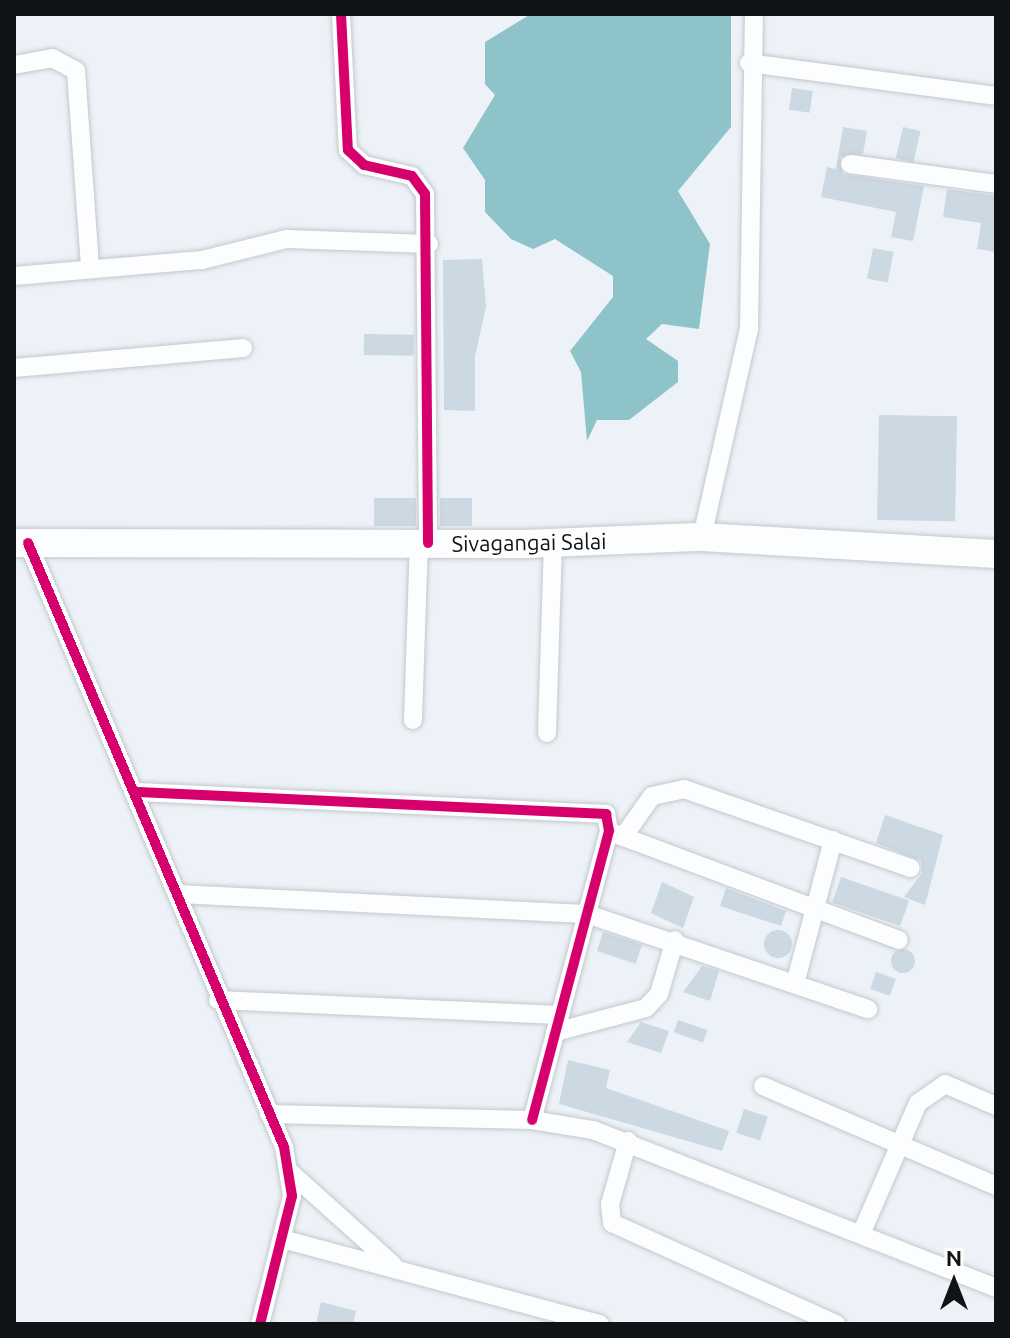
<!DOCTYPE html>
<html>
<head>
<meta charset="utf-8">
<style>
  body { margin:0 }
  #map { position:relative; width:1010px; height:1338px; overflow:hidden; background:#ecf2f7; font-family:Ubuntu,sans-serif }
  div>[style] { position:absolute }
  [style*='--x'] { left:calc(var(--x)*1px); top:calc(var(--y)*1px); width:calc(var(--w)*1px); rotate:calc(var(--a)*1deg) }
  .water>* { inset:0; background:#8ec3c9 }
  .building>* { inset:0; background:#ccd8e2; transform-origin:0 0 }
  .round { border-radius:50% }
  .roads { filter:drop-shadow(0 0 2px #c4c8cc) drop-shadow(0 0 2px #c4c8cc) }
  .street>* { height:18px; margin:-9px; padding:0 9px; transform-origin:9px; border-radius:9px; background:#fcfdfe }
  .primary>* { height:28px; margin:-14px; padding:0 14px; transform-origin:14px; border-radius:14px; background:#fcfdfe }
  .cycleway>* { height:10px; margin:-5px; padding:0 5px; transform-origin:5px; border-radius:5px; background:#d6006c }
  span { translate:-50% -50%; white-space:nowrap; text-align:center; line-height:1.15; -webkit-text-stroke:7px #fefefe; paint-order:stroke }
  .street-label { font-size:22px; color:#0f1315 }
  .frame { position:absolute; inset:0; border:16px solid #0f1315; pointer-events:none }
  .north { position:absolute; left:914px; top:1242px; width:80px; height:80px; -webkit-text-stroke:6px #fefefe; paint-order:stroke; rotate:0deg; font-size:22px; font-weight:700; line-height:32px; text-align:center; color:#0f1315 }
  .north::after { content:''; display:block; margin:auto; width:28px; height:36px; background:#0f1315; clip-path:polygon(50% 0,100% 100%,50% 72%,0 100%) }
</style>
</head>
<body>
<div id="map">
  <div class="water">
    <i style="clip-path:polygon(531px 14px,731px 14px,731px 127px,678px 191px,710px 244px,699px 329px,662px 324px,646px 339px,678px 361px,678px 382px,629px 420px,597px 420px,587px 441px,581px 372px,570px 351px,613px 297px,613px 276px,555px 239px,533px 249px,511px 239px,485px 212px,485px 180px,463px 148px,495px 95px,485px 84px,485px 42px)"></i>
  </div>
  <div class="building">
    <i style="left:792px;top:88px;width:21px;height:22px;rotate:8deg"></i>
    <i style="clip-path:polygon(843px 127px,867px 131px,863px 154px,840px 157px,843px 174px,924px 186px,913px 241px,891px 237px,896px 212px,821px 197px,827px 167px,836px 169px)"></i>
    <i style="left:903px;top:127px;width:18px;height:32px;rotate:13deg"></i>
    <i style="clip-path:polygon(947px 189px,996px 196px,996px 252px,977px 249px,981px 223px,943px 217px)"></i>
    <i style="left:873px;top:248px;width:21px;height:31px;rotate:11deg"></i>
    <i style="clip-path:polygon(482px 259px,486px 307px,475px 356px,475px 411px,444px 410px,443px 260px)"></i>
    <i style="left:364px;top:334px;width:50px;height:21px;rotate:1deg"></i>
    <i style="left:879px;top:415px;width:78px;height:105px;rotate:1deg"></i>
    <i style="left:416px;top:498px;width:28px;height:42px;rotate:90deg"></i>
    <i style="left:440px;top:498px;width:32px;height:28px"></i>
    <i style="clip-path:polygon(885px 815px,943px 835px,925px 905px,904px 897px,922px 873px,921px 861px,876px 843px)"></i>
    <i style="left:841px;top:877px;width:72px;height:27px;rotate:19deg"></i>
    <i style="clip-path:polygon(662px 882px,694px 897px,683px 928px,651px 913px)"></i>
    <i style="clip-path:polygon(726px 888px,786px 911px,781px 926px,720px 906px)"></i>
    <i class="round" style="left:764px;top:930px;width:28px;height:28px"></i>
    <i style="left:603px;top:932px;width:41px;height:20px;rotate:18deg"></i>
    <i class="round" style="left:891px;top:949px;width:24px;height:24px"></i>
    <i style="clip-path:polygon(702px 966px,719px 971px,710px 1001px,683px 992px)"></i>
    <i style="left:876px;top:972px;width:21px;height:18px;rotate:19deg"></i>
    <i style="left:678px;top:1020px;width:31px;height:13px;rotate:19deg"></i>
    <i style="clip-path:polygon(641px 1022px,669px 1031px,661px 1053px,627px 1042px)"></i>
    <i style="clip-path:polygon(568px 1060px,610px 1070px,606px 1088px,729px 1131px,722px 1151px,559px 1104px)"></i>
    <i style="left:744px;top:1109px;width:25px;height:25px;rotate:18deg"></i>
    <i style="clip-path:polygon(321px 1302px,356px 1311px,353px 1324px,316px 1324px)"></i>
  </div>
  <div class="roads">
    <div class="street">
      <i style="--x:341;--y:14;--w:136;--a:87.1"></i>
      <i style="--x:348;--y:150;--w:22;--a:43"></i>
      <i style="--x:364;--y:165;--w:49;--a:12.9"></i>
      <i style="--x:412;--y:176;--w:22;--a:54"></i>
      <i style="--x:425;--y:194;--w:349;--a:89.5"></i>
      <i style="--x:749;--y:63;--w:249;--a:7.6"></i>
      <i style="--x:14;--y:65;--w:39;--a:-10"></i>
      <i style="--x:52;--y:58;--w:27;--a:28"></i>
      <i style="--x:76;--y:71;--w:197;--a:85.9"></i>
      <i style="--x:850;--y:164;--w:147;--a:7.8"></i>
      <i style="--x:14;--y:276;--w:189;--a:-4.9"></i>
      <i style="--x:202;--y:260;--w:88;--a:-13.9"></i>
      <i style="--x:287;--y:239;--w:142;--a:2"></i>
      <i style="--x:14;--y:368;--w:230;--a:-5"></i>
      <i style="--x:702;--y:537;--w:213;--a:-77.3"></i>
      <i style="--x:749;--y:329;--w:315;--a:-89.1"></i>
      <i style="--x:28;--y:543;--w:656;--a:67.03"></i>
      <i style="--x:284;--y:1147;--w:50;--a:80.7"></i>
      <i style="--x:292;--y:1196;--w:132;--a:104"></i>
      <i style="--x:413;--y:720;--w:177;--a:-88.1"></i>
      <i style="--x:547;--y:733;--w:190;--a:-88.2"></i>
      <i style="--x:138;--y:792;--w:469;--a:2.7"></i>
      <i style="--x:606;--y:814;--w:17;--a:80"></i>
      <i style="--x:609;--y:831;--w:299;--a:104.9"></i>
      <i style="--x:613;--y:833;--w:305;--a:20.5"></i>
      <i style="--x:623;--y:837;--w:50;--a:-54.7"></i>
      <i style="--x:652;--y:796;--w:33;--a:-12"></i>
      <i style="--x:684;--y:789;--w:240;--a:19.2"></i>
      <i style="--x:177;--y:894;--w:410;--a:2.8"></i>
      <i style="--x:587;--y:914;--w:297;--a:18.7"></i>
      <i style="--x:795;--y:984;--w:149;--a:-75.2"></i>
      <i style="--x:218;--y:1000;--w:342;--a:2.5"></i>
      <i style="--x:555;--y:1032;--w:94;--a:-14.8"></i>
      <i style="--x:646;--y:1008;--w:19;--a:-47"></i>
      <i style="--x:659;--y:994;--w:56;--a:-73.5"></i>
      <i style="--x:763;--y:1086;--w:254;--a:23.2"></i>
      <i style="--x:269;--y:1114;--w:263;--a:1.3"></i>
      <i style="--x:532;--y:1120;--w:62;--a:9.3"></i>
      <i style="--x:593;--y:1130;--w:433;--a:21.4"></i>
      <i style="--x:628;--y:1141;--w:66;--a:105.9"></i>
      <i style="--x:610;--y:1204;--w:19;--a:84"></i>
      <i style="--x:612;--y:1223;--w:246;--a:24.3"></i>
      <i style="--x:291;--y:1173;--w:137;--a:42"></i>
      <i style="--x:861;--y:1234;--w:143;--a:-66.5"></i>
      <i style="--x:918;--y:1103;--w:33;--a:-35"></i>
      <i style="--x:945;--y:1084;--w:56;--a:23.3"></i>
      <i style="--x:282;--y:1239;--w:329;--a:15"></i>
    </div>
    <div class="primary">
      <i style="--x:14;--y:543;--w:510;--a:0.11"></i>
      <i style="--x:524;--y:544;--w:178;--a:-2.3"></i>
      <i style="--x:702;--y:537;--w:294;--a:3.3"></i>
    </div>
  </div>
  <div class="cycleway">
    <i style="--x:341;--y:14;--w:136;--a:87.1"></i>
    <i style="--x:348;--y:150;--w:22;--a:43"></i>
    <i style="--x:364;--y:165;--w:49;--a:12.9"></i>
    <i style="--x:412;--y:176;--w:22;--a:54"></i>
    <i style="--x:425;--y:194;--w:349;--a:89.5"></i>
    <i style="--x:28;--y:543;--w:656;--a:67.03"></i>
    <i style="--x:284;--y:1147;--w:50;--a:80.7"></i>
    <i style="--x:292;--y:1196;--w:132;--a:104"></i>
    <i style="--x:138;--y:792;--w:469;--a:2.7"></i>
    <i style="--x:606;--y:814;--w:17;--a:80"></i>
    <i style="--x:609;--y:831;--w:299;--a:104.9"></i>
  </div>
  <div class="street-label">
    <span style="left:529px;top:542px;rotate:-1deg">Sivagangai Salai</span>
  </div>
  <div class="frame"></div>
  <div class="north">N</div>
</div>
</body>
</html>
